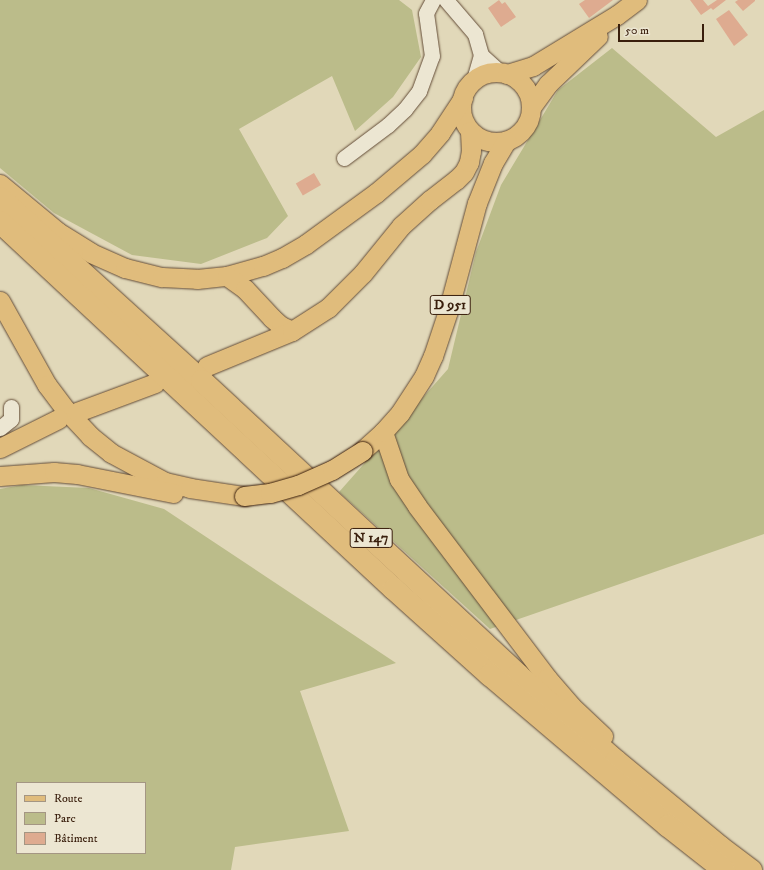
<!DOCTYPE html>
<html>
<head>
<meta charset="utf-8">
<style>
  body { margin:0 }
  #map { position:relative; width:764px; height:870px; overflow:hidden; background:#e1d8b9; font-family:"IM FELL DW Pica",serif }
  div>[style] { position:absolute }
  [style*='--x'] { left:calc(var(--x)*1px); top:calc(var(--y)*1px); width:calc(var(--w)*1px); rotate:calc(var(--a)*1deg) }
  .green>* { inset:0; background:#bbbc8a }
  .building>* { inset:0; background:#deab90; transform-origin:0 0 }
  .roads { filter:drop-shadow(0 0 1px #634c37) drop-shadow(0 0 1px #634c37) }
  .minor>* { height:15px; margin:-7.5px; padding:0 7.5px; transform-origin:7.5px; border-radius:7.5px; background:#ece6d2 }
  .major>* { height:19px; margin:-9.5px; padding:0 9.5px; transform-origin:9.5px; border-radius:9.5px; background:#e0bc7c }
  .major>.ring { margin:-9.5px; padding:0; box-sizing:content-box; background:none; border:19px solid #e0bc7c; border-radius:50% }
  .highway>* { height:22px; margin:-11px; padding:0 11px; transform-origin:11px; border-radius:11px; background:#e0bc7c }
  .bridges { filter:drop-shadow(0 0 1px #391e0c) drop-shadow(0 0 1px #391e0c) }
  .major-bridge>* { height:19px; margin:-9.5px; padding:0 9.5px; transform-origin:9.5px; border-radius:9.5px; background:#e0bc7c }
  span { translate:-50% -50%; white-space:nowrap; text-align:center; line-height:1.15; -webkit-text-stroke:3.5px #ece6d2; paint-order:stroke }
  .shield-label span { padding:1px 3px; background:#ece6d2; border:1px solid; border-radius:3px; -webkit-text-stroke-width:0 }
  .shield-label { font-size:14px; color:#391e0c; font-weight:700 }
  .legend { position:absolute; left:16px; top:782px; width:130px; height:72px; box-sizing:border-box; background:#ece6d2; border:1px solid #a49683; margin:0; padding:5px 7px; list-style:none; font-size:12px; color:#391e0c }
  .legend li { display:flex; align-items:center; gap:8px; height:20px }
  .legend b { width:20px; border:1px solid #a49683 }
  .scale { position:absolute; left:618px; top:24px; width:86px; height:18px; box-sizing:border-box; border:2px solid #391e0c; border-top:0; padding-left:5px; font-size:12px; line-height:14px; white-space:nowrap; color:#391e0c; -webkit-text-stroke:3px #ece6d2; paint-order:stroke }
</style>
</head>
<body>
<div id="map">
  <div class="green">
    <i style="clip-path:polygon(0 0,399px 0,412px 10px,421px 57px,393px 97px,355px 131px,332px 76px,239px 129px,288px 216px,267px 238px,201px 264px,132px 255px,54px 213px,0 168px)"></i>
    <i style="clip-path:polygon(612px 48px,716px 137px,764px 110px,764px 534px,490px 629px,339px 492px,448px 369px,476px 252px,501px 185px,558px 90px)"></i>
    <i style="clip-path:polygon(evenodd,22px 485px,89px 488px,164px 509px,396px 663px,300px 691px,349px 831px,235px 847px,231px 870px,0 870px,0 489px,22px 485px,17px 783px,145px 783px,145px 853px,17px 853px,17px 783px)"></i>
  </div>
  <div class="building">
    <i style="clip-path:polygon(499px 0,502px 4px,505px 2px,516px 17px,501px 27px,488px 8px)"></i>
    <i style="clip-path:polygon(585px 0,613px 0,589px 18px,579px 4px)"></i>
    <i style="clip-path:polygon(690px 0,703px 0,708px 6px,717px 0,726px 0,713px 10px,711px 8px,701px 15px)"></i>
    <i style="clip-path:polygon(738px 0,755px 0,755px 1px,743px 11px,735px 2px)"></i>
    <i style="clip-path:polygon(729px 10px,748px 35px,734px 46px,716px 19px)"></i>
    <i style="left:314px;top:173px;width:14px;height:21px;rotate:60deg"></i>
  </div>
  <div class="roads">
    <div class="minor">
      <i style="--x:446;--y:0;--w:45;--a:49.5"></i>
      <i style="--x:475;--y:34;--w:22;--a:74"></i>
      <i style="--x:481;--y:55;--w:26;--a:106"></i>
      <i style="--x:481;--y:55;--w:25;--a:42"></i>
      <i style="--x:344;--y:158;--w:55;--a:-36.9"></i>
      <i style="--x:388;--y:125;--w:23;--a:-43"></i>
      <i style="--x:405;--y:109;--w:23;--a:-52"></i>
      <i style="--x:419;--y:91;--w:37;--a:-70"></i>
      <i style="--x:432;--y:56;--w:43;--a:-97.9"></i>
      <i style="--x:426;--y:13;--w:15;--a:-62"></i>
      <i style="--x:0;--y:428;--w:14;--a:-39"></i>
      <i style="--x:11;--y:419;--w:12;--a:-90"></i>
    </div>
    <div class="major">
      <i class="ring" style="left:461px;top:72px;width:51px;height:51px"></i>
      <i style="--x:507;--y:74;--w:27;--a:-17"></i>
      <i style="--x:533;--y:66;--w:98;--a:-31.3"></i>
      <i style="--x:617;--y:15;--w:25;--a:-37"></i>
      <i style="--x:532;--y:106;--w:27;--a:-54"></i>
      <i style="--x:548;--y:84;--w:69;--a:-43.8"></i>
      <i style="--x:0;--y:184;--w:75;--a:39.6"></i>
      <i style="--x:58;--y:232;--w:39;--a:32"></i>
      <i style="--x:91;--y:253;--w:37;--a:24"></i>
      <i style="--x:125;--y:268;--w:38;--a:14"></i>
      <i style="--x:162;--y:277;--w:35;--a:3"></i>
      <i style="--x:197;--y:279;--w:30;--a:-6"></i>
      <i style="--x:227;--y:276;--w:37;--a:-16"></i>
      <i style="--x:263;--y:266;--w:21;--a:-23"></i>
      <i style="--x:282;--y:258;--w:28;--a:-30"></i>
      <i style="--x:306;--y:244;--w:87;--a:-36.1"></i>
      <i style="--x:376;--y:193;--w:60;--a:-40.3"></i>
      <i style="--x:422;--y:154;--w:28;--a:-49"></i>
      <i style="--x:440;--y:133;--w:42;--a:-56.7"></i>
      <i style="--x:227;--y:276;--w:22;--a:36"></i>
      <i style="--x:245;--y:289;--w:40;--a:47"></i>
      <i style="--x:272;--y:318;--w:12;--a:42"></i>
      <i style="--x:281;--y:326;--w:12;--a:24"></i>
      <i style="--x:0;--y:301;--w:96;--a:60.8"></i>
      <i style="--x:47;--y:385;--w:30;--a:53"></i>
      <i style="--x:65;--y:409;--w:37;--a:47"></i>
      <i style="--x:90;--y:436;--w:27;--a:39"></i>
      <i style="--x:111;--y:453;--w:61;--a:28.2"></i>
      <i style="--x:165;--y:482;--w:26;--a:13"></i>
      <i style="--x:190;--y:488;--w:55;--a:8.4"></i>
      <i style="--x:207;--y:366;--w:92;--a:-22.4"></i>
      <i style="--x:292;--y:331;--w:43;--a:-32.6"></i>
      <i style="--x:328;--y:308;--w:49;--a:-45"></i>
      <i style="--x:363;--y:273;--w:60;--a:-51"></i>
      <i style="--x:401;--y:226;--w:39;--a:-42"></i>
      <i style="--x:430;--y:200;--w:33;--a:-38"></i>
      <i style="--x:456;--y:180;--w:11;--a:-45"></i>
      <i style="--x:464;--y:172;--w:11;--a:-63"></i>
      <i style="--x:469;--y:162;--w:11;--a:-80"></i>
      <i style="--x:471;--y:151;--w:20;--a:-93"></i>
      <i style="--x:77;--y:412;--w:83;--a:-20.4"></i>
      <i style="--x:383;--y:432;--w:50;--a:71.2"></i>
      <i style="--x:399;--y:479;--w:32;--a:56"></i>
      <i style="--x:417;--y:506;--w:216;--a:52.9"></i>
      <i style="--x:547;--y:678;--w:37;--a:49"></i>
      <i style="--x:571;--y:706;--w:44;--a:43.2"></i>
      <i style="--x:0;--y:448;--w:65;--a:-26.6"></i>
      <i style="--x:362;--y:451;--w:28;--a:-42"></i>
      <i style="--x:383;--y:432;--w:25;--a:-48"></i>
      <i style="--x:400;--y:413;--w:44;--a:-57"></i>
      <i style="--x:424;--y:376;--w:22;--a:-66"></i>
      <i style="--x:433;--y:356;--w:47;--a:-71.6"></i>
      <i style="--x:448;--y:311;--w:112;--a:-75"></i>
      <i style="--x:477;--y:203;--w:43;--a:-68.2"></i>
      <i style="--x:493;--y:163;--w:26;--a:-59"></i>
      <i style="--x:0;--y:476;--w:54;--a:-4.2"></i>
      <i style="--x:54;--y:472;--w:23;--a:5"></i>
      <i style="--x:77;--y:474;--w:98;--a:11.2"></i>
    </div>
    <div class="highway">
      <i style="--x:0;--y:198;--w:273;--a:42.2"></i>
      <i style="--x:202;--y:381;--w:432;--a:42.9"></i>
      <i style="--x:518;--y:675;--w:130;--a:41.3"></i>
      <i style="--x:616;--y:761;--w:135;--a:39.6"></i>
      <i style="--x:720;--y:847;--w:39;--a:37"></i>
      <i style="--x:0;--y:222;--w:538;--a:42.97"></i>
      <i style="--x:394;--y:589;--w:129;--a:41.9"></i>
      <i style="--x:490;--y:675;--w:233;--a:40.3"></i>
      <i style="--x:668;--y:826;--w:71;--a:38.2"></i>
    </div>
  </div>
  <div class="bridges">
    <div class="major-bridge">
      <i style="--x:244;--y:496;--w:26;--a:-7"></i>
      <i style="--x:270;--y:493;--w:29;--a:-16"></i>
      <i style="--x:298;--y:485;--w:37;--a:-24"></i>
      <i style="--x:332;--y:470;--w:36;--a:-32"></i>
    </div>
  </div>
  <div class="shield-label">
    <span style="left:450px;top:305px">D 951</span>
    <span style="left:371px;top:538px">N 147</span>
  </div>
  <ul class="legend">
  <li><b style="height:5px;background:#e0bc7c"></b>Route</li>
  <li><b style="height:11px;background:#bbbc8a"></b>Parc</li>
  <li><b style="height:11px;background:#deab90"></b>Bâtiment</li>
  </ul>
  <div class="scale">50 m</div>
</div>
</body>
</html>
